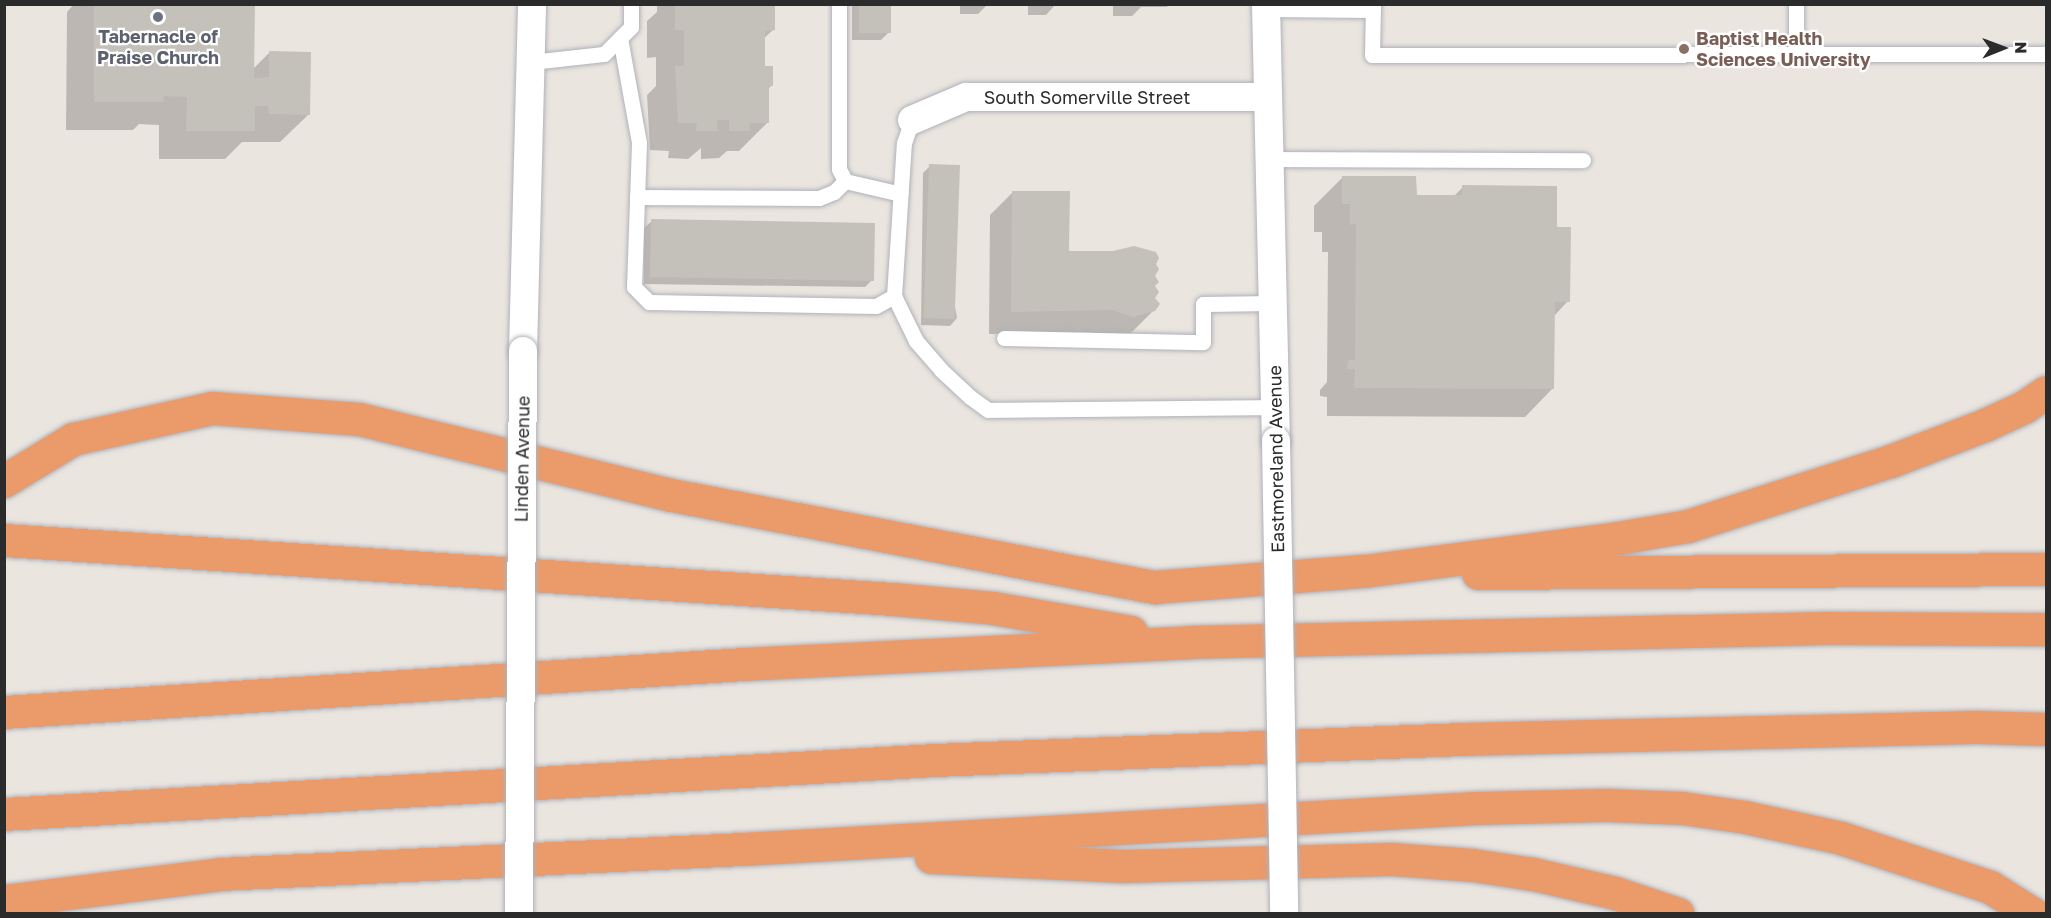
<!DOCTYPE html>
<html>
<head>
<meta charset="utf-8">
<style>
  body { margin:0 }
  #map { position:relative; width:2051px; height:918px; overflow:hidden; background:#ebe5df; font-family:"Golos Text",sans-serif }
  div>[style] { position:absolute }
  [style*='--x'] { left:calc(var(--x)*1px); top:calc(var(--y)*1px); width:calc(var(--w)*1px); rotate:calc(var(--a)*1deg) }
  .shadow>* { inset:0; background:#0003 }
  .building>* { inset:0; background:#c4c0ba; transform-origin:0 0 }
  .roads { filter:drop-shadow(0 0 2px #afb2ba) drop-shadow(0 0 2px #afb2ba) }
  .service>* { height:15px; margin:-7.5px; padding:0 7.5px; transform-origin:7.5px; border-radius:7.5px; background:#fff }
  .minor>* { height:28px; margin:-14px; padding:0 14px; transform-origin:14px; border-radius:14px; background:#fff }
  .motorway>* { height:33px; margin:-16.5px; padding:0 16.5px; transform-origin:16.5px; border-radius:16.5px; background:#eb9a6a }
  .bridges { filter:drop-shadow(0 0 2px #afb2ba) drop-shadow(0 0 2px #afb2ba) }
  .minor-bridge>* { height:28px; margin:-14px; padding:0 14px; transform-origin:14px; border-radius:14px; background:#fff }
  .dots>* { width:16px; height:16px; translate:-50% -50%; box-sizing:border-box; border:3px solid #fff; border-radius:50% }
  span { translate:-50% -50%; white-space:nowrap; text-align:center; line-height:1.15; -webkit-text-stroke:4.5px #fff; paint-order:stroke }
  .worship-label { font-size:18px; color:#5b616d; font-weight:700 }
  .education-label { font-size:18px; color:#785e54; font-weight:700 }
  .left { translate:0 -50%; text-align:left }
  .street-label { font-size:18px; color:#2b2b2b }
  .frame { position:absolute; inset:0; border:6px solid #2b2b2b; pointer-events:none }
  .north { position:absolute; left:1973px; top:18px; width:60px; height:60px; -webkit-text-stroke:4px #fff; paint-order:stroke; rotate:89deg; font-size:16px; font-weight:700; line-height:24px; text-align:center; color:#2b2b2b }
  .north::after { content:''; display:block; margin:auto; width:21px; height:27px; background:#2b2b2b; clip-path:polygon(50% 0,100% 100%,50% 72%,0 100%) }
</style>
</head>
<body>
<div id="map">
  <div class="shadow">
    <i style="clip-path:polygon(74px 4px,254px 4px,253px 69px,269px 53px,309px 114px,280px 142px,242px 142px,225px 159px,159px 159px,159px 125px,139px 124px,133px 130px,66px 130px,67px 12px)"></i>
    <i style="clip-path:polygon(657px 4px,773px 4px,773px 30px,763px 39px,764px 68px,772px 85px,767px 90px,767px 123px,739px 151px,727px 151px,719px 158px,701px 159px,701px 148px,688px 159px,668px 158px,669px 151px,650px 150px,647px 95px,656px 86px,656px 57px,647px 58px,647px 21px,657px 12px)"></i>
    <i style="clip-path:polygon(852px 4px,889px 4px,889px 32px,881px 40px,852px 40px)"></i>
    <i style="clip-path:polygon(924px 4px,1169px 4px,1167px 7px,1141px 7px,1132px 16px,1113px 16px,1113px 6px,1055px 5px,1046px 15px,1028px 15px,1028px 5px,987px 5px,978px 14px,960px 14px,960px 5px)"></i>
    <i style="clip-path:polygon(930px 166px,957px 318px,950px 326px,921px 325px,923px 173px)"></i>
    <i style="clip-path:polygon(1343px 177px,1416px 197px,1453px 197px,1463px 187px,1555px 228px,1568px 301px,1554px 316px,1553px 388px,1525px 417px,1327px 416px,1327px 397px,1320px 396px,1320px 390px,1327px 382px,1328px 252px,1322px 252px,1322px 232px,1314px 232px,1314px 206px)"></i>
    <i style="clip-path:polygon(1012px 193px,1067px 252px,1154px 264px,1154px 310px,1131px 333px,1110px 338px,1089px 332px,989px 334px,990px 215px)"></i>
    <i style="clip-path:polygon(652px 221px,872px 280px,865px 287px,644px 284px,644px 228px)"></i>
  </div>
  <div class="building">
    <i style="clip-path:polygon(94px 4px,255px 4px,254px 78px,269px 77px,269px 51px,311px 52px,310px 115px,269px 114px,268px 106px,255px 106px,255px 131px,186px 131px,187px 97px,164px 96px,163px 102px,94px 102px)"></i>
    <i style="clip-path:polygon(675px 4px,775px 4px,775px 30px,765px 31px,765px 66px,773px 66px,773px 86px,769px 86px,769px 123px,750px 123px,749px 131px,729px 131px,729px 120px,717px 120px,718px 131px,696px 131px,697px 123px,678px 123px,675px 66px,684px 66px,684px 30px,675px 30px)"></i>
    <i style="left:859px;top:4px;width:32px;height:29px"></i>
    <i style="left:929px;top:164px;width:31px;height:154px;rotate:2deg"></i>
    <i style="clip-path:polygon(1342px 176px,1416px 176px,1417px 195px,1462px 195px,1462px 185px,1557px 186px,1557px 227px,1571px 227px,1570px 302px,1555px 302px,1554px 389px,1354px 388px,1355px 369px,1347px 369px,1348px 360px,1355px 360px,1356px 224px,1350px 225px,1350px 204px,1342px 204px)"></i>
    <i style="clip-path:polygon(1012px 191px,1070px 191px,1069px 251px,1113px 251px,1134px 246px,1156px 252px,1159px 258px,1156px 264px,1159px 269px,1155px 276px,1159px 282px,1155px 286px,1159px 292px,1155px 298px,1160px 304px,1155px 311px,1133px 317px,1112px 310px,1011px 312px)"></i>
    <i style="left:651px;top:219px;width:224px;height:58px;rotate:1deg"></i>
  </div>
  <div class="roads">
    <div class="service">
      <i style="--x:839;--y:4;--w:165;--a:90"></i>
      <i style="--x:839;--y:169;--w:13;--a:63"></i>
      <i style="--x:845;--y:181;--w:57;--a:13.1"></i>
      <i style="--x:1373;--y:4;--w:51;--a:91.1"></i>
      <i style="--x:1372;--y:55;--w:674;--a:-0.09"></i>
      <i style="--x:1266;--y:9;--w:107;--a:0.5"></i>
      <i style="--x:620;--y:38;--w:107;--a:79.7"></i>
      <i style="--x:639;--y:143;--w:144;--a:92"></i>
      <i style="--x:634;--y:287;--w:21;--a:45"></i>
      <i style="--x:649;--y:302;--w:227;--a:1"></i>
      <i style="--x:876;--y:306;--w:21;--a:-29"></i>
      <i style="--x:894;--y:296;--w:153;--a:-86.3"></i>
      <i style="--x:904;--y:143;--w:24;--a:-71"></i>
      <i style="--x:1796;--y:55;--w:51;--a:-90"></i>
      <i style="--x:531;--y:62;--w:73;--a:-6.3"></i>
      <i style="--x:604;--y:54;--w:38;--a:-45"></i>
      <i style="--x:631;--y:27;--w:23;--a:-90"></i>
      <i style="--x:1268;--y:159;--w:315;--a:0.2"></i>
      <i style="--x:637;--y:197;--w:182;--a:0.3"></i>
      <i style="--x:819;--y:198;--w:16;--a:-22"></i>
      <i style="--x:834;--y:192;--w:16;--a:-45"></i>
      <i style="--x:894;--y:296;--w:50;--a:63.9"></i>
      <i style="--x:916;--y:341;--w:38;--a:49"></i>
      <i style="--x:941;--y:370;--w:40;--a:43"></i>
      <i style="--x:970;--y:397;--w:22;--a:36"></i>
      <i style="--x:988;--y:410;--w:286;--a:-0.6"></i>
      <i style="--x:1004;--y:338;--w:199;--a:1.2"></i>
      <i style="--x:1203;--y:342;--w:38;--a:-90"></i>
      <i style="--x:1203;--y:304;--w:70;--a:-0.8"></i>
    </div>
    <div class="minor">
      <i style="--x:1266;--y:4;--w:437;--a:88.7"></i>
      <i style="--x:912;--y:120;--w:59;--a:-23.1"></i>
      <i style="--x:966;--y:97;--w:300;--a:0"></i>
      <i style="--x:523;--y:351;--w:347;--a:-88.5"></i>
    </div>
    <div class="motorway">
      <i style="--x:4;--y:481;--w:81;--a:-31.3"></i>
      <i style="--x:73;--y:439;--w:142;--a:-12.6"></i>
      <i style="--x:212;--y:408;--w:147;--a:4.3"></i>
      <i style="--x:359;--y:419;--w:321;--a:13.7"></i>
      <i style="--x:671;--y:495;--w:493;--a:10.8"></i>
      <i style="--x:1155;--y:587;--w:211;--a:-4.4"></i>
      <i style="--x:1365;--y:571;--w:255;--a:-7.4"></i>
      <i style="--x:1618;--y:538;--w:71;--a:-9.7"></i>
      <i style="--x:1688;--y:526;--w:213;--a:-17.8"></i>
      <i style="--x:1891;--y:461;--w:101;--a:-21"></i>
      <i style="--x:1985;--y:425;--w:43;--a:-24.8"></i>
      <i style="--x:2024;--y:407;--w:27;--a:-34"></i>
      <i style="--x:4;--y:540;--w:891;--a:3.8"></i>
      <i style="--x:893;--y:599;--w:100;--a:5.1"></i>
      <i style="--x:993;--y:608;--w:140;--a:9.9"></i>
      <i style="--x:1478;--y:573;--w:568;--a:-0.4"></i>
      <i style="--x:4;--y:712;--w:743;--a:-3.71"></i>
      <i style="--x:745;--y:664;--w:445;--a:-2.8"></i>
      <i style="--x:1189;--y:642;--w:638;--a:-1.26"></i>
      <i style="--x:1827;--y:628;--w:219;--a:0.3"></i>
      <i style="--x:4;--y:814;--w:933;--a:-3.32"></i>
      <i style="--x:935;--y:760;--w:527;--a:-2.28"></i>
      <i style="--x:1462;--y:739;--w:513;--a:-1.34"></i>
      <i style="--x:1975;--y:727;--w:71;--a:1.6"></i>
      <i style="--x:931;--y:857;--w:193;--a:2.7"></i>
      <i style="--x:1124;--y:866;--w:267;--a:-1.5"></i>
      <i style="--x:1391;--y:859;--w:81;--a:4.2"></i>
      <i style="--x:1472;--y:865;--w:62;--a:8.4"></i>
      <i style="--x:1533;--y:874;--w:84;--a:13"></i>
      <i style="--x:1615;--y:893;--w:66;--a:18.4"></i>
      <i style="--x:4;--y:901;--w:218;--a:-7.1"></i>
      <i style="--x:220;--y:874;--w:524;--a:-2.74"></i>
      <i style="--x:743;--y:849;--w:735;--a:-3.2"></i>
      <i style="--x:1477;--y:808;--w:129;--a:-1.3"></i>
      <i style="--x:1606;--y:805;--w:76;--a:2.3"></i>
      <i style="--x:1682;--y:808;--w:64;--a:8.1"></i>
      <i style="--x:1745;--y:817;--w:98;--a:12.3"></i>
      <i style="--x:1841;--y:838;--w:157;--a:18.2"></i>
      <i style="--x:1990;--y:887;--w:51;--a:32.1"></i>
    </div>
  </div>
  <div class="bridges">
    <div class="minor-bridge">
      <i style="--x:1276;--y:441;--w:473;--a:89"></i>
      <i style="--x:519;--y:914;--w:563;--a:-89.59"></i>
    </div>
  </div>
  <div class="dots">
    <i style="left:158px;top:17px;background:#6b7280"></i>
    <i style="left:1684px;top:49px;background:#8d6e63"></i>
  </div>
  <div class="worship-label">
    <span style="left:158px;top:47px">Tabernacle of<br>Praise Church</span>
  </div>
  <div class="education-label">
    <span class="left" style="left:1696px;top:49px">Baptist Health<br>Sciences University</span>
  </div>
  <div class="street-label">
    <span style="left:1087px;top:97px">South Somerville Street</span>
    <span style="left:522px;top:459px;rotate:-89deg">Linden Avenue</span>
    <span style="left:1276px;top:459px;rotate:-91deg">Eastmoreland Avenue</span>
  </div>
  <div class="frame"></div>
  <div class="north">N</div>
</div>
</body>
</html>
